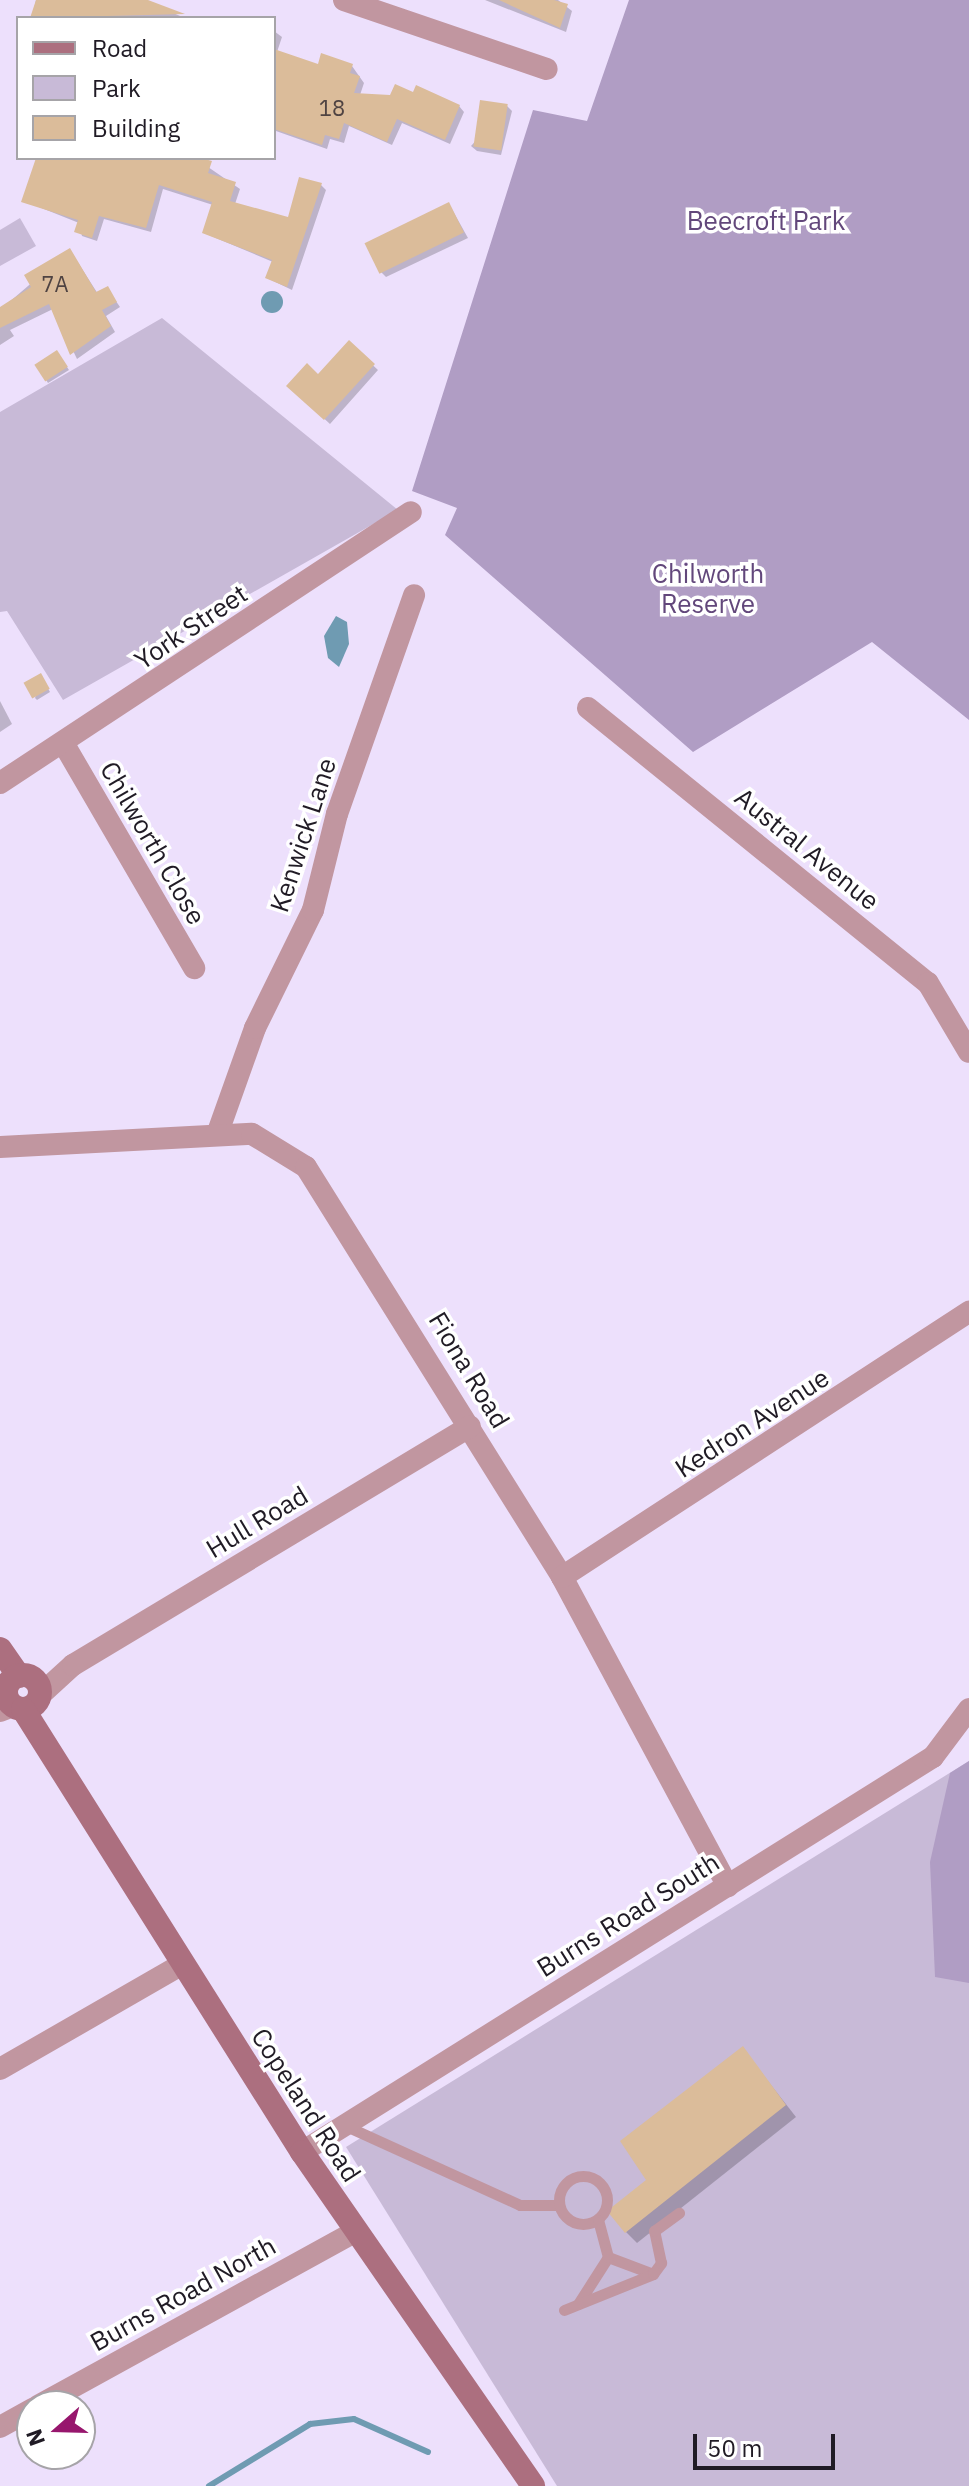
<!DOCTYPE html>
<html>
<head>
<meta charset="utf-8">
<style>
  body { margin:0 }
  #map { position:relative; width:969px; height:2486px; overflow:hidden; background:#ede0fc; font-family:"IBM Plex Sans",sans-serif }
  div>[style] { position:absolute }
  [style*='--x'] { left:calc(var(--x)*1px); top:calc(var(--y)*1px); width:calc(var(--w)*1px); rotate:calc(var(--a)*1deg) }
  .green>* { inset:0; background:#c8bad7 }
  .forest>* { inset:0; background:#b09dc4 }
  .water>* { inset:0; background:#6f9bb2 }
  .round { border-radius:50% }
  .shadow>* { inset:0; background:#0003 }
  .stream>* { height:6px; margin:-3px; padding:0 3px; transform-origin:3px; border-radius:3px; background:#6f9bb2 }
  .building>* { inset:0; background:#dbbc9a; transform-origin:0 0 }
  .lane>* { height:11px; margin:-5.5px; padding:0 5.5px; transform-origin:5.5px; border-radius:5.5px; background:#c196a0 }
  .lane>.ring { margin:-5.5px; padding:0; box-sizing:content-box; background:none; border:11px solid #c196a0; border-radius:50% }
  .street>* { height:22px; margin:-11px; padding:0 11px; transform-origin:11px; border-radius:11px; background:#c196a0 }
  .secondary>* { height:24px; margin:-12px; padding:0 12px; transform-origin:12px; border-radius:12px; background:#ac6f7f }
  .secondary>.ring { margin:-12px; padding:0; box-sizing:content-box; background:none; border:24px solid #ac6f7f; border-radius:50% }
  span { translate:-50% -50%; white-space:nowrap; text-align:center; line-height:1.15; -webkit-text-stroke:7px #fff; paint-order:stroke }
  .number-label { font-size:22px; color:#4f4342 }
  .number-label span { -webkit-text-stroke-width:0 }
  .park-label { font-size:26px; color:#62477b }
  .street-label { font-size:26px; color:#201b25 }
  .legend { position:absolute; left:16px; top:16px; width:260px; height:144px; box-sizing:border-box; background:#fff; border:2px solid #a6a4a8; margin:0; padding:10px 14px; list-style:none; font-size:24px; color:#201b25 }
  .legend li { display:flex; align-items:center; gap:16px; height:40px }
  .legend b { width:40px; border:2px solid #a6a4a8 }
  .north { position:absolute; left:16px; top:2390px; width:80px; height:80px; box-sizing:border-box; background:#fff; border:2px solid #a6a4a8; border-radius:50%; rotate:250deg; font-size:22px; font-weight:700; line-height:32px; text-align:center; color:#201b25 }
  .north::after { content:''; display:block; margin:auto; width:28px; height:36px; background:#97166d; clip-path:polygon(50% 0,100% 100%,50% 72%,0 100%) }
  .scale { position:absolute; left:693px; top:2434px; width:142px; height:36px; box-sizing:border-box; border:4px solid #201b25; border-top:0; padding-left:10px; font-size:24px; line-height:28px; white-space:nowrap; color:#201b25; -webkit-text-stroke:6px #fff; paint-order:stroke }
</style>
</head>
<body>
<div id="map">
  <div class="green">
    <i style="clip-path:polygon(20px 218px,36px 246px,0 266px,0 230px)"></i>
    <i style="clip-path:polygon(162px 318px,398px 510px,63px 700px,7px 611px,0 612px,0 412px)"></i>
    <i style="clip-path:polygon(969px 1761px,969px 2486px,557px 2486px,346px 2147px)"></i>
  </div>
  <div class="forest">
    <i style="clip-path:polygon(629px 0,969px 0,969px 720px,872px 642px,693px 752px,445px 535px,457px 508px,412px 491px,533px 110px,587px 121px)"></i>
    <i style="clip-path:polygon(969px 1761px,969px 1983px,935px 1977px,930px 1862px,950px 1773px)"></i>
  </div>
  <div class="water">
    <i class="round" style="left:261px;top:291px;width:22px;height:22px"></i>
    <i style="clip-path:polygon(336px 616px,347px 622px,349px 644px,339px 667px,328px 658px,324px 636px)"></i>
  </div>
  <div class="shadow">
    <i style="clip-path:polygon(36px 0,142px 0,185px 18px,32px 18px)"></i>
    <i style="clip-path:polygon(485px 0,558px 0,572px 11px,566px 32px)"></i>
    <i style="clip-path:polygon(274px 31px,282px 37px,277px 52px,319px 66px,352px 66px,364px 83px,360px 95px,459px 106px,464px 112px,450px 144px,402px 123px,392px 145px,349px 126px,344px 143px,330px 139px,327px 149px,276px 131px)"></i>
    <i style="clip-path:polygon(507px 106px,512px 111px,501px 155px,477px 151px,471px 146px)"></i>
    <i style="clip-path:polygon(38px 158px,195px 158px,240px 189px,235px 204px,289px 220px,321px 185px,326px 190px,292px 290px,267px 278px,273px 262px,204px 233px,213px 205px,163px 189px,151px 232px,104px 219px,97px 241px,82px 236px,79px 223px,24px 201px)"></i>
    <i style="clip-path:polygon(449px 204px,468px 238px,386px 277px,381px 272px)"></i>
    <i style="clip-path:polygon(70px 250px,98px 294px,107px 288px,120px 307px,106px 316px,115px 332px,77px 359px,53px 309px,10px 330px,14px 336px,0 345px,0 310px)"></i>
    <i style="clip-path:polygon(349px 343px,378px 370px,330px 424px,289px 386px,318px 376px)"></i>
    <i style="clip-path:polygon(59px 355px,69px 370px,48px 383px,37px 366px)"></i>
    <i style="clip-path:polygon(42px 678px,50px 692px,37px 700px,35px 698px)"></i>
    <i style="clip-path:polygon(0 701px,12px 724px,0 732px)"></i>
    <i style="clip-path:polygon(743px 2049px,796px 2117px,637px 2243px,626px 2232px,648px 2180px)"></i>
  </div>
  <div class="stream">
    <i style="--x:209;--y:2486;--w:119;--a:-31.5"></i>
    <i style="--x:310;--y:2424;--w:44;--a:-6.5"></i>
    <i style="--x:354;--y:2419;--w:81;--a:24"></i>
  </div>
  <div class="building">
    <i style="clip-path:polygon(36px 0,148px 0,185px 14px,30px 18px)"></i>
    <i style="clip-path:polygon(499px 0,554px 0,568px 4px,560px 28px)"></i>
    <i style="clip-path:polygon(274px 49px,318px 64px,321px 53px,353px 64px,350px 73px,360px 76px,354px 93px,390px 95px,395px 84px,413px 92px,416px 85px,460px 105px,445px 140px,397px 119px,387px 142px,344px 123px,339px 139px,325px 135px,322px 145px,274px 129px)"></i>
    <i style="left:480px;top:100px;width:28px;height:47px;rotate:8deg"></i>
    <i style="clip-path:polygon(36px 158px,201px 158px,212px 161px,208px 173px,236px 182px,230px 201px,288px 217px,299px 177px,322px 183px,287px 287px,265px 278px,272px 260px,202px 233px,212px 202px,159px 185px,146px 228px,99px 216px,92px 238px,74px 232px,78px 220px,21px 202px)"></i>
    <i style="left:449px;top:202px;width:34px;height:94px;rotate:64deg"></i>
    <i style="clip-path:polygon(70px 248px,96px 292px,108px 286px,117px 302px,102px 310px,111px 326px,70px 355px,49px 304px,0 328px,0 307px,31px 287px,24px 275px)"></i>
    <i style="clip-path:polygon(349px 340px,375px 364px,324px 420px,286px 386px,307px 363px,318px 374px)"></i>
    <i style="left:57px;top:350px;width:20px;height:27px;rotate:57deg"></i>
    <i style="left:41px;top:673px;width:18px;height:20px;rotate:61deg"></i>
    <i style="clip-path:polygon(743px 2046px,786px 2105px,625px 2233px,607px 2211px,646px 2180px,620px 2141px)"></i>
  </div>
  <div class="lane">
    <i style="--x:346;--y:2126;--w:191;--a:24.4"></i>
    <i style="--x:520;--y:2205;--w:39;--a:0"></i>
    <i class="ring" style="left:559px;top:2176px;width:37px;height:37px"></i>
    <i style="--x:608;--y:2257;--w:48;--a:20.7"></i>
    <i style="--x:578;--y:2304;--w:56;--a:-57.4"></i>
    <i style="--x:608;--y:2257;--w:38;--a:-105"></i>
    <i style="--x:564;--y:2310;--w:96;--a:-22"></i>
    <i style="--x:653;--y:2274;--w:14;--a:-54"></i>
    <i style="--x:661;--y:2263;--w:33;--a:-102"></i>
    <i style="--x:654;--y:2231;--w:31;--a:-36"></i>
  </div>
  <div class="street">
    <i style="--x:344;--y:0;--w:214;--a:18.8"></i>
    <i style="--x:588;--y:708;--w:437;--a:39"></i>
    <i style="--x:928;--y:983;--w:80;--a:59.3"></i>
    <i style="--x:65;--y:746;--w:257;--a:59.8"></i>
    <i style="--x:0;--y:783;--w:492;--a:-33.4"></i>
    <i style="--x:218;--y:1132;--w:110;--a:-70.4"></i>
    <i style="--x:255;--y:1028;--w:131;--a:-63.8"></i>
    <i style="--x:313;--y:910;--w:99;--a:-76"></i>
    <i style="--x:337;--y:814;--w:232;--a:-70.6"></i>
    <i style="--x:0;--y:1147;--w:252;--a:-3"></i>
    <i style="--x:252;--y:1134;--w:63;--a:31.4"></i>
    <i style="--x:306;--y:1167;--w:483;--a:58"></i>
    <i style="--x:562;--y:1577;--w:351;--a:61.8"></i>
    <i style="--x:562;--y:1577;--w:486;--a:-33.1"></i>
    <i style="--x:40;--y:1695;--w:45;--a:-42.3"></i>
    <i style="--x:73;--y:1665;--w:463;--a:-31"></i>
    <i style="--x:0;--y:1711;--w:14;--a:-21"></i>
    <i style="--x:0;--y:2069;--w:209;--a:-29.9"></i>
    <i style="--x:302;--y:2152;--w:744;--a:-32.05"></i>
    <i style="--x:933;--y:1757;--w:60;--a:-53.1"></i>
    <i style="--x:38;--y:2406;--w:363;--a:-28.8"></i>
    <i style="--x:0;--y:2427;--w:37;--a:-29"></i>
  </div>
  <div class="secondary">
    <i style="--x:0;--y:1649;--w:33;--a:55"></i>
    <i class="ring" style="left:6px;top:1675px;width:10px;height:10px"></i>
    <i style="--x:23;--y:1709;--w:524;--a:57.8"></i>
    <i style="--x:302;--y:2152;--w:406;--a:55.3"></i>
  </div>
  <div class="number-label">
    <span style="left:332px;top:108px">18</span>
    <span style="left:55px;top:284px">7A</span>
  </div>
  <div class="park-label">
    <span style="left:766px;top:221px">Beecroft Park</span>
    <span style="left:708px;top:589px">Chilworth<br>Reserve</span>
  </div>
  <div class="street-label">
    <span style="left:191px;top:627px;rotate:-34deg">York Street</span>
    <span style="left:303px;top:835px;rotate:-72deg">Kenwick Lane</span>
    <span style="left:153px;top:843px;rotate:60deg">Chilworth Close</span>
    <span style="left:807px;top:849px;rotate:39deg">Austral Avenue</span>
    <span style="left:469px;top:1370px;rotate:59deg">Fiona Road</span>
    <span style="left:752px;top:1423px;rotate:-33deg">Kedron Avenue</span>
    <span style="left:257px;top:1522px;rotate:-31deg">Hull Road</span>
    <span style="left:628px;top:1915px;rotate:-32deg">Burns Road South</span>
    <span style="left:306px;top:2105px;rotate:57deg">Copeland Road</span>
    <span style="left:183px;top:2294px;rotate:-29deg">Burns Road North</span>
  </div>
  <ul class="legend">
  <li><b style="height:10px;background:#ac6f7f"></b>Road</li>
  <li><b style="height:22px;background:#c8bad7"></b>Park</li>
  <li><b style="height:22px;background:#dbbc9a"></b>Building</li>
  </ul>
  <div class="north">N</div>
  <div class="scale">50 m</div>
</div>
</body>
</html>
